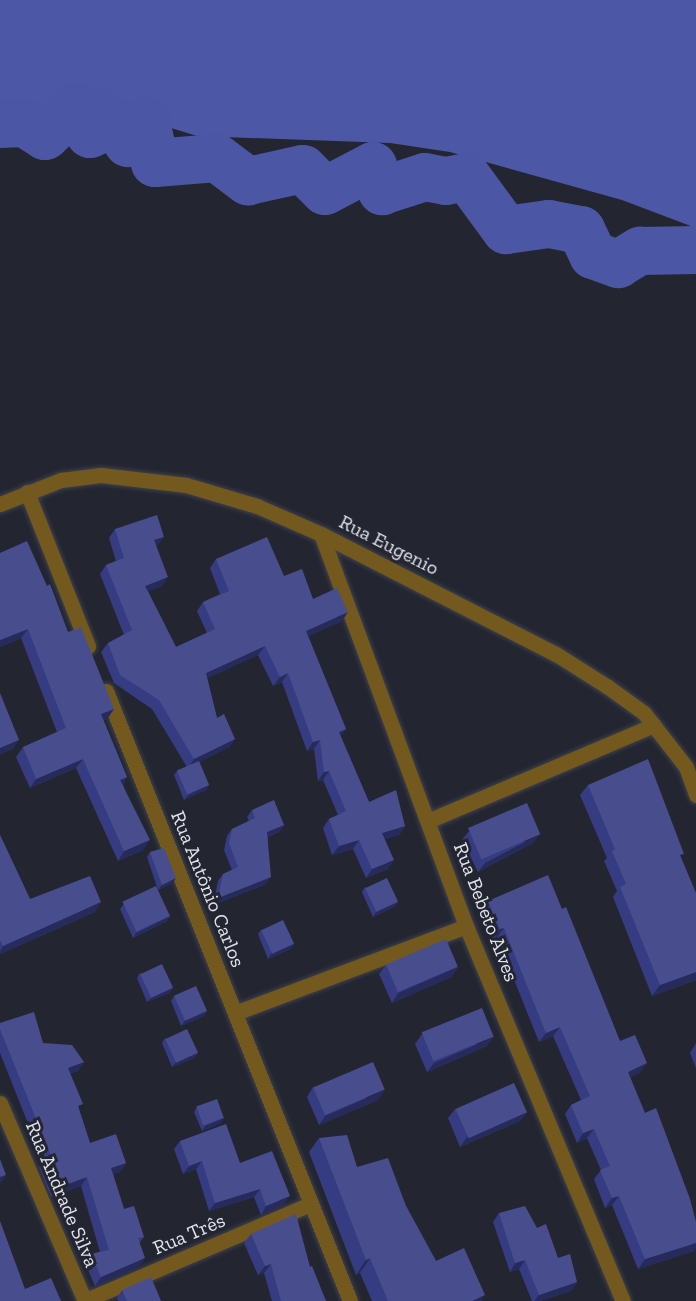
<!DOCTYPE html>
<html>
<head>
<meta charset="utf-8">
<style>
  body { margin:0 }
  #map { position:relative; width:696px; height:1301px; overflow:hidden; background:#232631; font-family:"Zilla Slab",serif }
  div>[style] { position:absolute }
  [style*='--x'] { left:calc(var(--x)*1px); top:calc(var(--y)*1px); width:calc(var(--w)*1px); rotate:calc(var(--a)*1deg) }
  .forest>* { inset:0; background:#4c58a6 }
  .river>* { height:48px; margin:-24px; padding:0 24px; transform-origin:24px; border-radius:24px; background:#4b57a4 }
  .roads { filter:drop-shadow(0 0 2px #3e414b) drop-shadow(0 0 2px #3e414b) }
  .minor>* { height:15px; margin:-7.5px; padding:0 7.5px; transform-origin:7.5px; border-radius:7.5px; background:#74591e }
  .wall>* { inset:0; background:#363c81 }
  .shaded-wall>* { inset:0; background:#272b5c }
  .building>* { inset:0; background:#484e8d; transform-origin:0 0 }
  span { translate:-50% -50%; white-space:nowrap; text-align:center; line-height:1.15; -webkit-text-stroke:6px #232631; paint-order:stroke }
  .street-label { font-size:20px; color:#e2e4ec }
</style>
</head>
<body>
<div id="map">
  <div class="forest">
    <i style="clip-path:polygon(0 0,696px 0,696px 228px,622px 200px,450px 152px,390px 143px,197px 136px,113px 110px,47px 108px,0 116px)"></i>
  </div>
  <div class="river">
    <i style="--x:0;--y:124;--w:25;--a:-2"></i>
    <i style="--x:25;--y:123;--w:24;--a:33"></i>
    <i style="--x:45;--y:136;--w:43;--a:-42.2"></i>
    <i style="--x:77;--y:107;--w:21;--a:14"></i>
    <i style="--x:97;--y:112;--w:23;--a:108"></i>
    <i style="--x:90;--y:134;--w:27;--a:-24"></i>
    <i style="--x:115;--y:123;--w:24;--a:57"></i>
    <i style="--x:128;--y:143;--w:28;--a:-51"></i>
    <i style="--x:146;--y:121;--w:43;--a:77.9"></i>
    <i style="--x:155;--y:163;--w:62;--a:-4.6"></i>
    <i style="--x:217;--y:158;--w:39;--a:37"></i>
    <i style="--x:248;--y:181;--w:56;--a:-12.3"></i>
    <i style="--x:303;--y:169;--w:31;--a:45"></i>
    <i style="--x:325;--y:191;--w:54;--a:-27.5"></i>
    <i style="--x:373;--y:166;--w:27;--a:70"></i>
    <i style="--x:382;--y:191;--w:45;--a:-18"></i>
    <i style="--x:425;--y:177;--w:21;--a:11"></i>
    <i style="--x:446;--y:181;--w:21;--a:-11"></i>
    <i style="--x:467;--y:177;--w:66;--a:53.7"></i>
    <i style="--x:506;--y:230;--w:43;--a:-7.9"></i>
    <i style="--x:549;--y:224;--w:33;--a:11"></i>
    <i style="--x:581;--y:230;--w:28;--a:64"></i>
    <i style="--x:593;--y:255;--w:27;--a:20"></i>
    <i style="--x:618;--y:264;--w:26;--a:-31"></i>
    <i style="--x:640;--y:251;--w:56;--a:-1"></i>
  </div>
  <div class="roads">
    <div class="minor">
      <i style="--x:27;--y:492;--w:166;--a:68.4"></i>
      <i style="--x:0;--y:504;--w:66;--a:-21.5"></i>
      <i style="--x:61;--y:480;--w:40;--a:-7.1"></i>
      <i style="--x:101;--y:475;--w:86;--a:6.7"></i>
      <i style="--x:186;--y:485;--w:74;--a:16.5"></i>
      <i style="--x:257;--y:506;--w:70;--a:23.6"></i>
      <i style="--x:321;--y:534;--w:264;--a:27.1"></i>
      <i style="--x:556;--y:654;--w:62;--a:32.4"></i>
      <i style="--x:608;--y:687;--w:44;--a:35.8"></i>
      <i style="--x:644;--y:713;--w:68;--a:52.1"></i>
      <i style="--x:686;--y:767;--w:30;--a:70"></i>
      <i style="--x:321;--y:534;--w:418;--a:69.7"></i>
      <i style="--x:466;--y:926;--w:407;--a:67.3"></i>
      <i style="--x:106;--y:691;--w:657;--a:68.2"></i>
      <i style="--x:430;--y:820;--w:243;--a:-23"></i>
      <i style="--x:235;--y:1013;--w:247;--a:-20.6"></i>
      <i style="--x:0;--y:1103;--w:215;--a:66.8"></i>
      <i style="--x:84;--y:1301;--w:246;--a:-23.2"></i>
    </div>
  </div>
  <div class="wall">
    <i style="clip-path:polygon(115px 529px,157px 546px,156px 546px,162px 586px,148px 591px,176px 647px,207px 633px,197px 611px,203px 602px,220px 594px,210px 568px,216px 559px,284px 576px,342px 621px,308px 636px,346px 729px,340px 736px,369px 802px,405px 826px,399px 835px,385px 839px,388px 869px,366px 878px,353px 849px,332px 855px,323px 828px,329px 819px,338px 815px,323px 780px,318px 781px,314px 749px,307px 751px,282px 682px,273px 686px,258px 655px,207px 678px,217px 718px,235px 739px,229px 747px,199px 762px,209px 785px,206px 790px,184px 800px,174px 775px,177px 771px,187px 767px,152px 709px,114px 683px,101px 652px,108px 643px,124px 635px,100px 574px,106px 565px,116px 561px,109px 538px)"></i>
    <i style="clip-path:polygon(0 553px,68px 632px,114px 709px,107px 719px,103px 720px,127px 777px,123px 784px,143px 850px,118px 861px,76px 768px,30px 788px,16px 757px,23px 747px,57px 732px,21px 638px,0 647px)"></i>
    <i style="clip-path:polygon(588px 785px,696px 893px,696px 980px,652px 996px,613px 897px,617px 891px,604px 861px,607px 858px,580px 795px)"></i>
    <i style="clip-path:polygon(252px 810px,284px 825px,279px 832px,268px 837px,266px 884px,213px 905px,218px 881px,223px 874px,232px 870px,224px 850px,227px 836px,232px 829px,249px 821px,247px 817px)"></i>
    <i style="clip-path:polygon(469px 831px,533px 843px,478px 872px,462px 840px)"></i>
    <i style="clip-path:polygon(0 835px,30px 899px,95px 912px,0 954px)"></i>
    <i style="clip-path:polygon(150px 852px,173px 883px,158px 890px,147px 857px)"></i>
    <i style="clip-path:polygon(365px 887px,398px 902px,394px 907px,373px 917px,362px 892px)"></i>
    <i style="clip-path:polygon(488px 901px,620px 1041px,640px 1073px,630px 1077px,694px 1251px,638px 1269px,612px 1205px,605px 1208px,594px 1179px,601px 1170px,587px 1138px,577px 1143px,565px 1114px,571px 1105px,581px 1100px,553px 1036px,539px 1042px,497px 937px,494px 939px,481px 910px)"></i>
    <i style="clip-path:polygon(124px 904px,170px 916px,167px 921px,133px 938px,120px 909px)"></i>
    <i style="clip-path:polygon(261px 930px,294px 944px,290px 949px,268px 959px,258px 934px)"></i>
    <i style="clip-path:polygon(386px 965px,458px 967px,451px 977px,392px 1003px,379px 974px)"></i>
    <i style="clip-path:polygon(140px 973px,173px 988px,169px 993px,147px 1002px,137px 978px)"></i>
    <i style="clip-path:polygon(174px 996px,207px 1011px,204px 1016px,181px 1026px,171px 1001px)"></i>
    <i style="clip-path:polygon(0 1023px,84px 1062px,78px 1071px,70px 1073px,79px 1109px,90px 1143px,126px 1163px,120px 1172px,113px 1174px,124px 1209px,144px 1237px,140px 1242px,139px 1267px,95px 1286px,85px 1263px,91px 1254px,100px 1252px,81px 1186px,51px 1197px,39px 1167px,43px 1161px,0 1053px)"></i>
    <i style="clip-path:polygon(422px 1034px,487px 1046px,427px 1072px,415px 1044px)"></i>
    <i style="clip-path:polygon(165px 1038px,198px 1053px,194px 1058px,172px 1067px,162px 1043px)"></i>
    <i style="clip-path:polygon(696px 1043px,696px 1068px,690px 1053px)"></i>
    <i style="clip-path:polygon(313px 1087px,378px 1100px,319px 1125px,307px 1097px)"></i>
    <i style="clip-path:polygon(197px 1107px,224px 1118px,221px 1123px,202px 1131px,194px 1112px)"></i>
    <i style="clip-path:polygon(455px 1109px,527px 1112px,520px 1121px,460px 1147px,448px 1118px)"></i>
    <i style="clip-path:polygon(319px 1138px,406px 1206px,436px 1261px,481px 1301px,372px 1301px,360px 1273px,356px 1275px,309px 1152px)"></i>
    <i style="clip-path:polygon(180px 1141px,240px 1163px,284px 1204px,261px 1215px,254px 1197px,209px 1211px,196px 1169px,183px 1174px,174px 1149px)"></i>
    <i style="clip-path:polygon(499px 1213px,537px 1228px,558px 1258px,577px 1282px,571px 1291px,540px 1301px,532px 1301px,519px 1269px,510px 1272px,493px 1222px)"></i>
    <i style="clip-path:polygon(251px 1234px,310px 1267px,326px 1301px,272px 1301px,264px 1273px,258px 1275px,244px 1243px)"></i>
    <i style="clip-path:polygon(122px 1290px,161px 1301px,118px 1301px,117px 1298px)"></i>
  </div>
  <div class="shaded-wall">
    <i style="clip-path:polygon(164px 537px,157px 546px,148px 549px,154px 540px)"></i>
    <i style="clip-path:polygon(168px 577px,162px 586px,139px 595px,145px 586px)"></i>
    <i style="clip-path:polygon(348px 612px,342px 621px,300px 640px,306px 631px)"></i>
    <i style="clip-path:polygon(28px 629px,21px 638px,0 647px,0 640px)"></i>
    <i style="clip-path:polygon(265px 646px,258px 655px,200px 682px,206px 673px)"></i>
    <i style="clip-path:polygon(288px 673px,282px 682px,273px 686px,280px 677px)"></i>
    <i style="clip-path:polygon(114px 709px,107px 719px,94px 723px,101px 714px)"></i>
    <i style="clip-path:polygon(346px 729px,339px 738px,339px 732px)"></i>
    <i style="clip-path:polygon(235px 739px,229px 747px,188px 768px,194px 759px)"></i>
    <i style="clip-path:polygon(19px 740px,13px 749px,0 755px,0 748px)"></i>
    <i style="clip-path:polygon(320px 740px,314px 749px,307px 751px,313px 742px)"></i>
    <i style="clip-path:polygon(83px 759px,76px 768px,30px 788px,36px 779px)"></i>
    <i style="clip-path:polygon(329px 771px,323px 780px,318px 781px,324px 772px)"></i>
    <i style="clip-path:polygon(127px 777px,121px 787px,120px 780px)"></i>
    <i style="clip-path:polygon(209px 785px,206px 790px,184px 800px,188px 795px)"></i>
    <i style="clip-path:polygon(284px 825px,279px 832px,263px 839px,267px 832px)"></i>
    <i style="clip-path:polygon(405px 826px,399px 835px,376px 842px,382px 833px)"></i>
    <i style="clip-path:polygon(540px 834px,533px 843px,478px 872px,485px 863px)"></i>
    <i style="clip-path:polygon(150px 840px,143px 850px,118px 861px,124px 851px)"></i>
    <i style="clip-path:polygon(359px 840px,353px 849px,332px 855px,339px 846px)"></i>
    <i style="clip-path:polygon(394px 860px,388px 869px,366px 878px,372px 869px)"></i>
    <i style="clip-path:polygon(271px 877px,266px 884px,213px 905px,218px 898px)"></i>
    <i style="clip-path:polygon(176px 878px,173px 883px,158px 890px,162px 885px)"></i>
    <i style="clip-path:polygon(101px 902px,95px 912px,0 954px,0 951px,3px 946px)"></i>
    <i style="clip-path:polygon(398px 902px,394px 907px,373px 917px,376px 912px)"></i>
    <i style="clip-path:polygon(170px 916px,167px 921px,133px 938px,136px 933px)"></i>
    <i style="clip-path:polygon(504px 928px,497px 937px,494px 939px,500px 929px)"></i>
    <i style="clip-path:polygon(294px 944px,290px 949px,268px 959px,271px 954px)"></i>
    <i style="clip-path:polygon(458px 967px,451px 977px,392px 1003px,398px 993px)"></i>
    <i style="clip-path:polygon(696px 972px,696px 980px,652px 996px,660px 985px)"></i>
    <i style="clip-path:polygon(173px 988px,169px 993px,147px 1002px,151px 998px)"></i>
    <i style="clip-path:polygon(207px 1011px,204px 1016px,181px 1026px,185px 1021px)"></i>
    <i style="clip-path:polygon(560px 1027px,553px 1036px,539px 1042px,546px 1033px)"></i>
    <i style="clip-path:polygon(494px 1037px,487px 1046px,427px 1072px,434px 1063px)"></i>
    <i style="clip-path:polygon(198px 1053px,194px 1058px,172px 1067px,176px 1062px)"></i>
    <i style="clip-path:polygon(84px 1062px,78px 1071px,62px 1077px,68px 1068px)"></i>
    <i style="clip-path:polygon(647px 1063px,640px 1073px,621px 1081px,628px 1072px)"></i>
    <i style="clip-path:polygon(385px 1090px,378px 1100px,319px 1125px,325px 1116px)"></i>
    <i style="clip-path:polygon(527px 1112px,520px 1121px,460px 1147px,467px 1137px)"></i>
    <i style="clip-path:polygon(224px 1118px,221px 1123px,202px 1131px,205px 1126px)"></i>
    <i style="clip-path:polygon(594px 1129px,587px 1138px,577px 1143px,583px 1133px)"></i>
    <i style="clip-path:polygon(202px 1161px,196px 1169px,183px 1174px,189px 1166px)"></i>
    <i style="clip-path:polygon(126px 1163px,120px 1172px,105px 1177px,111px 1168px)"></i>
    <i style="clip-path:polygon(6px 1175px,0 1184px,0 1177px)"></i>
    <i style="clip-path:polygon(87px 1177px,81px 1186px,51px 1197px,57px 1188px)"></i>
    <i style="clip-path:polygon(260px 1189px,254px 1197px,209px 1211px,215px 1203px)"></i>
    <i style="clip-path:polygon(290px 1196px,284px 1204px,261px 1215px,266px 1206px)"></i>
    <i style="clip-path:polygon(619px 1196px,612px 1205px,605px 1208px,612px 1198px)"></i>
    <i style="clip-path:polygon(696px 1243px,696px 1248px,694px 1251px,638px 1269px,645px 1259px)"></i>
    <i style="clip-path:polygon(145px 1258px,139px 1267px,95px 1286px,101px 1277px)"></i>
    <i style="clip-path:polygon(370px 1258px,360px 1273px,356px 1275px,366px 1260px)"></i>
    <i style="clip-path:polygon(525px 1260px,519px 1269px,510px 1272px,515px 1263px)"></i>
    <i style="clip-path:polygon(271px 1264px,264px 1273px,258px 1275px,265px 1266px)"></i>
    <i style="clip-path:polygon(577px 1282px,571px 1291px,540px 1301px,534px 1301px,539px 1295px)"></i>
    <i style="clip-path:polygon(485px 1295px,481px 1301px,472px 1301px)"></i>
  </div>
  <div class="building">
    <i style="clip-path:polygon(157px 515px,164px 537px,154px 540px,168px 577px,145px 586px,176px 647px,215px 629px,203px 602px,229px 591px,216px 559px,267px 537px,284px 576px,302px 569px,313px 599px,337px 588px,348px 612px,306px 631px,346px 729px,339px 732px,369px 802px,396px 790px,405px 826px,382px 833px,394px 860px,372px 869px,359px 840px,339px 846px,329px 819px,346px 811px,329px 771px,324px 772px,320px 740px,313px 742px,288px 673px,280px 677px,265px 646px,206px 673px,217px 718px,224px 714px,235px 739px,194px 759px,159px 700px,120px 675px,108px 643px,132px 630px,106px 565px,124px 558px,115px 529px)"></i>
    <i style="clip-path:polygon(27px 541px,47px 586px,50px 584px,68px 632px,81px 627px,114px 709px,101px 714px,127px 777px,120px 780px,150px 840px,124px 851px,83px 759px,36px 779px,23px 747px,66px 728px,28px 629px,0 640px,0 553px)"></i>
    <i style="clip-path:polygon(0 693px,19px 740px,0 748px)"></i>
    <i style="clip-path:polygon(648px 759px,684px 854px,680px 855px,696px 893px,696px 972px,660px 985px,620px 887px,626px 884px,612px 851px,615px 849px,588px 785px)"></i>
    <i style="left:199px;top:761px;width:26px;height:24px;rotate:67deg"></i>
    <i style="clip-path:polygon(274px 800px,284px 825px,267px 832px,271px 877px,218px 898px,223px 874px,238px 867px,229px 843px,232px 829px,255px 818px,252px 810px)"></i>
    <i style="left:527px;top:803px;width:34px;height:64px;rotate:67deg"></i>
    <i style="clip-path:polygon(0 835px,30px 899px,90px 876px,101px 902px,3px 946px,0 940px)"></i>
    <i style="clip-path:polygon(164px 848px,176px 878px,162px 885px,150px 852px)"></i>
    <i style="clip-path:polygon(548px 875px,562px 909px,566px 907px,620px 1041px,635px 1035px,647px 1063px,628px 1072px,645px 1113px,656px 1108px,690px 1199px,696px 1222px,696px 1243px,645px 1259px,619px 1196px,612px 1198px,600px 1170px,610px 1166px,594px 1129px,583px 1133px,571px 1105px,590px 1096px,560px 1027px,546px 1033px,504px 928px,500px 929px,488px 901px)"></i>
    <i style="left:387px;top:878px;width:26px;height:24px;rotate:65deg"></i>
    <i style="left:156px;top:886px;width:33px;height:37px;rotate:65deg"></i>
    <i style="left:283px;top:920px;width:26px;height:24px;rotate:65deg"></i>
    <i style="left:446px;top:939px;width:30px;height:65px;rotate:67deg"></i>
    <i style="left:162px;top:964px;width:26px;height:24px;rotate:65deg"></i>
    <i style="left:196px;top:986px;width:27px;height:24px;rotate:66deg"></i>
    <i style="left:482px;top:1008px;width:31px;height:65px;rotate:68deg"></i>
    <i style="clip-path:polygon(34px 1012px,43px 1043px,72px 1045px,84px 1062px,68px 1068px,83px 1104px,78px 1106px,90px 1143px,116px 1134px,126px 1163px,111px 1168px,124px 1209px,134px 1206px,144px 1237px,138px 1238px,145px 1258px,101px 1277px,91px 1254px,109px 1250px,87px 1177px,57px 1188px,45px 1158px,51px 1156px,0 1029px,0 1023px)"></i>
    <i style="left:187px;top:1029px;width:26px;height:24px;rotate:65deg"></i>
    <i style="left:373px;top:1062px;width:30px;height:65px;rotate:67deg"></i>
    <i style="left:514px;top:1083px;width:32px;height:64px;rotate:66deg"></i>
    <i style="left:217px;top:1099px;width:20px;height:22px;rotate:70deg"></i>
    <i style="clip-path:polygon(226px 1124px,240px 1163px,272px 1151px,290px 1196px,266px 1206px,260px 1189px,215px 1203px,202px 1161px,189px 1166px,180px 1141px)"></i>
    <i style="clip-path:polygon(347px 1135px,357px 1167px,388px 1158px,406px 1206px,436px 1261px,464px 1248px,485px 1295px,472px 1301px,388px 1301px,370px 1258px,366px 1260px,319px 1138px)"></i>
    <i style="clip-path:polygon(0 1159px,6px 1175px,0 1177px)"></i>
    <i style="clip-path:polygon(525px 1206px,537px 1228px,546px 1224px,558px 1258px,570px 1254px,577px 1282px,539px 1295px,525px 1260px,515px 1263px,499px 1213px)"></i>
    <i style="clip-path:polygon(296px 1214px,310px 1267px,312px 1266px,326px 1301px,281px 1301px,271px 1264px,265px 1266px,251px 1234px)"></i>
    <i style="clip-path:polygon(0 1221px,25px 1289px,51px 1278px,61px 1301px,0 1301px)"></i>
    <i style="clip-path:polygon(151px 1277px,161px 1301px,127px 1301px,122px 1290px)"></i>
  </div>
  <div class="street-label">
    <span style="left:389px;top:545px;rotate:27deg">Rua Eugenio</span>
    <span style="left:208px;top:889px;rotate:68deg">Rua Antônio Carlos</span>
    <span style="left:486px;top:912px;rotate:69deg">Rua Bebeto Alves</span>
    <span style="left:62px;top:1194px;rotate:67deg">Rua Andrade Silva</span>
    <span style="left:189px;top:1234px;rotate:-23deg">Rua Três</span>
  </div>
</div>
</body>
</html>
